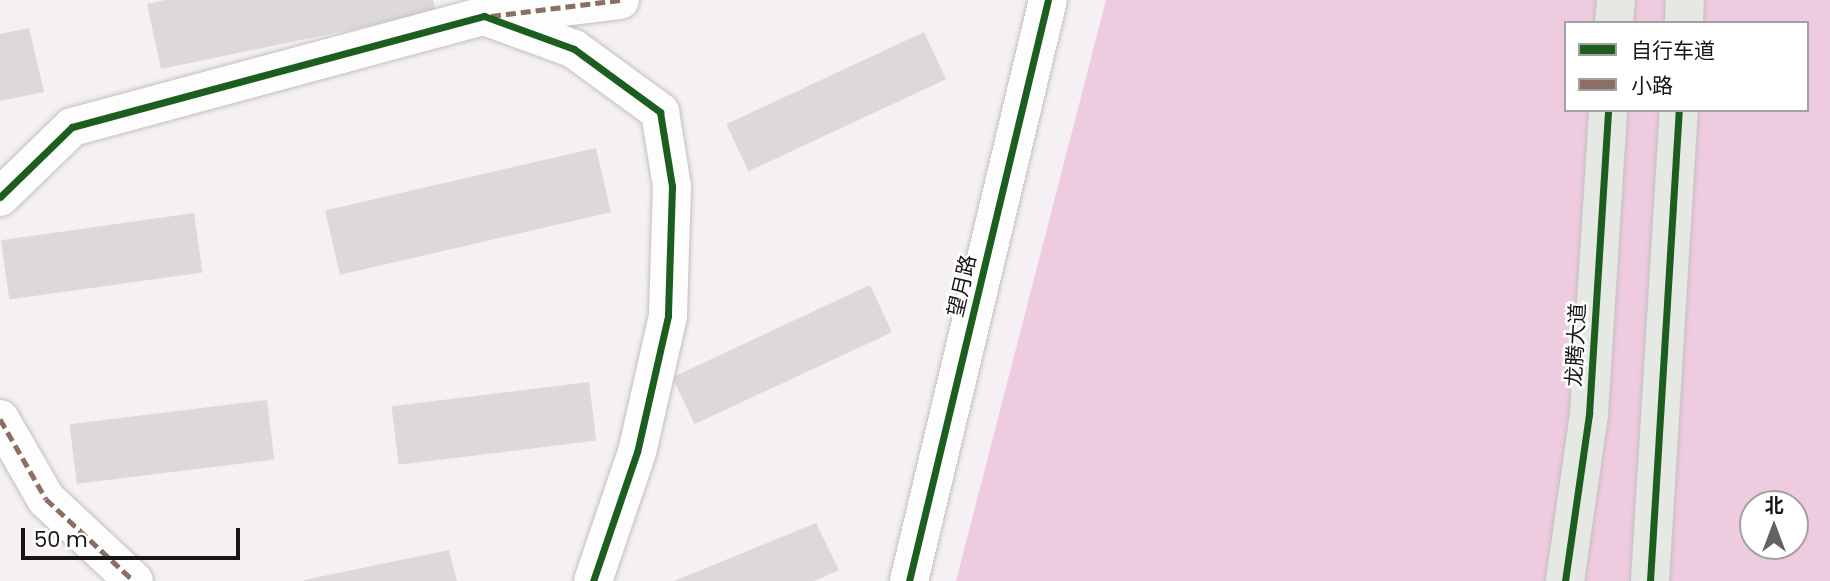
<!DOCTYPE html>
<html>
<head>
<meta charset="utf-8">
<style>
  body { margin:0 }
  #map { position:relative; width:1830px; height:581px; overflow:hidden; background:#f5f0f3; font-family:Poppins,"Noto Sans SC",sans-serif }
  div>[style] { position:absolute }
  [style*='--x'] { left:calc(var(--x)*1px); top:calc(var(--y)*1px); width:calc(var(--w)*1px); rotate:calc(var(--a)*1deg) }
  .green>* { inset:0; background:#efcbe0 }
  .building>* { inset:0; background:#ddd9db; transform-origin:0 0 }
  .roads { filter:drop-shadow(0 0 2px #c2bfc1) drop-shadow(0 0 2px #c2bfc1) }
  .minor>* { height:38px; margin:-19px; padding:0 19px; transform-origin:19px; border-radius:19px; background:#fefdfd }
  .major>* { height:38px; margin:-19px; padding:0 19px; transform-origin:19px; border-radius:19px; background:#e6e8e3 }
  .quiet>* { height:5px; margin-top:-2.5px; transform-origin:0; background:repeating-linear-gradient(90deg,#8d6e63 0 10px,transparent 0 15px) }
  .cycleway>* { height:7px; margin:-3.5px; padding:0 3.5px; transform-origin:3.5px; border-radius:3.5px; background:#1b5e20 }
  span { translate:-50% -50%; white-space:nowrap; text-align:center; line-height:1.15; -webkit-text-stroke:5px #fff; paint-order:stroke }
  .street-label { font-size:21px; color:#171516 }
  .legend { position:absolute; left:1564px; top:21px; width:245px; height:91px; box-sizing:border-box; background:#fff; border:2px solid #a2a1a2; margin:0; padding:9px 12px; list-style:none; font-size:21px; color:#171516 }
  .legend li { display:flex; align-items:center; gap:14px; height:35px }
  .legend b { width:35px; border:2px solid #a2a1a2 }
  .north { position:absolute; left:1739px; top:490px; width:70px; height:70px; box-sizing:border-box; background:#fff; border:2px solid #a2a1a2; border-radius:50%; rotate:0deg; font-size:19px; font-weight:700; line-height:28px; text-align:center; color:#171516 }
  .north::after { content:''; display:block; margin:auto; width:24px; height:32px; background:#656263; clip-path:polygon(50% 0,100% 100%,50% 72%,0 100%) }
  .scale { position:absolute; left:21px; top:528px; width:219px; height:32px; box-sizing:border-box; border:4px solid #171516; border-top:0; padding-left:9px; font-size:21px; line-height:24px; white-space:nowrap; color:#171516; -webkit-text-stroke:5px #fff; paint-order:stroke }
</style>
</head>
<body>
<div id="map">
  <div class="green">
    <i style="clip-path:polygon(evenodd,1106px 0,1830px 0,1830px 581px,956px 581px,1106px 0,1566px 23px,1807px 23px,1807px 110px,1566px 110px,1566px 23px,1106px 0,1753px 504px,1795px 504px,1795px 546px,1753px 546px,1753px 504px)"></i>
  </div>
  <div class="building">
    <i style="clip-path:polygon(165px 0,433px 0,436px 12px,161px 69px,147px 4px)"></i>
    <i style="clip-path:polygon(29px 28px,44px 92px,0 101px,0 34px)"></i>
    <i style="left:924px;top:32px;width:52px;height:218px;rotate:65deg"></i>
    <i style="left:596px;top:148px;width:66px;height:278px;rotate:77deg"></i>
    <i style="left:194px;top:213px;width:60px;height:195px;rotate:82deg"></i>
    <i style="left:870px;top:285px;width:52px;height:218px;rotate:65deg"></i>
    <i style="left:589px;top:382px;width:59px;height:199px;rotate:83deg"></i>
    <i style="left:267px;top:400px;width:60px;height:199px;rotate:83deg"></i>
    <i style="clip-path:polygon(816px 523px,839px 570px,814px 581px,674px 581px)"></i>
    <i style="clip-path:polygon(449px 550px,457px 581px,304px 581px,304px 580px)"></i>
  </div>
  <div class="roads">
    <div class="minor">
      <i style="--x:490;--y:16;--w:131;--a:-7"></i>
      <i style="--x:0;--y:197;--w:100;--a:-44.2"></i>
      <i style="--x:72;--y:127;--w:427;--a:-15.1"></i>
      <i style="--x:484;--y:16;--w:96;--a:20.1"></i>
      <i style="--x:574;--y:49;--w:107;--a:36.2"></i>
      <i style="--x:660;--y:112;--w:75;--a:80.8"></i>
      <i style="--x:672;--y:186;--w:130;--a:91.8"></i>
      <i style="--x:668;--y:316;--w:139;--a:102.8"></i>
      <i style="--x:637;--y:452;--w:136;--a:108.8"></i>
      <i style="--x:0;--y:419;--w:92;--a:60.1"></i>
      <i style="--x:46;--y:499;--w:120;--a:43"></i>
      <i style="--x:909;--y:581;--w:597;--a:-76.55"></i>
    </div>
    <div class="major">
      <i style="--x:1614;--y:23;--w:23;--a:-85"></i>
      <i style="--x:1684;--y:23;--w:23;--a:-88"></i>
      <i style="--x:1565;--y:581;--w:169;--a:-81.8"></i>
      <i style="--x:1589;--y:414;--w:305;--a:-86.4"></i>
      <i style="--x:1650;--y:581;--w:472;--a:-86.5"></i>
    </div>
  </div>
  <div class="quiet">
    <i style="--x:491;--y:16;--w:130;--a:-7.1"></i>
    <i style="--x:0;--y:419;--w:92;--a:60.1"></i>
    <i style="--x:46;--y:499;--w:120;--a:43"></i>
  </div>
  <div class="cycleway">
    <i style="--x:0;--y:197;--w:100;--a:-44.2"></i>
    <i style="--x:72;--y:127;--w:427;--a:-15.1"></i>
    <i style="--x:484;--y:16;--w:96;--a:20.1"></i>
    <i style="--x:574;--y:49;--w:107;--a:36.2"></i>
    <i style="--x:660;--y:112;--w:75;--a:80.8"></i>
    <i style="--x:672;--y:186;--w:130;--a:91.8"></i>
    <i style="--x:668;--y:316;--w:139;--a:102.8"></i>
    <i style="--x:637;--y:452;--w:136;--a:108.8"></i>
    <i style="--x:909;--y:581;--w:597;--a:-76.55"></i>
    <i style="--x:1565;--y:581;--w:169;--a:-81.8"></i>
    <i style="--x:1589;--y:414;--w:305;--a:-86.4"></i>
    <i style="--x:1650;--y:581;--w:472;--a:-86.5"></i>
  </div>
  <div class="street-label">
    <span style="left:962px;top:286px;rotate:-77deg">望月路</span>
    <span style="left:1576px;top:345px;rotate:-87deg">龙腾大道</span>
  </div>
  <ul class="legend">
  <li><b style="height:9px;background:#1b5e20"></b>自行车道</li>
  <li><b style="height:9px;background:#8d6e63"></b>小路</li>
  </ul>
  <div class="north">北</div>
  <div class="scale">50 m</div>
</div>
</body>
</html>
